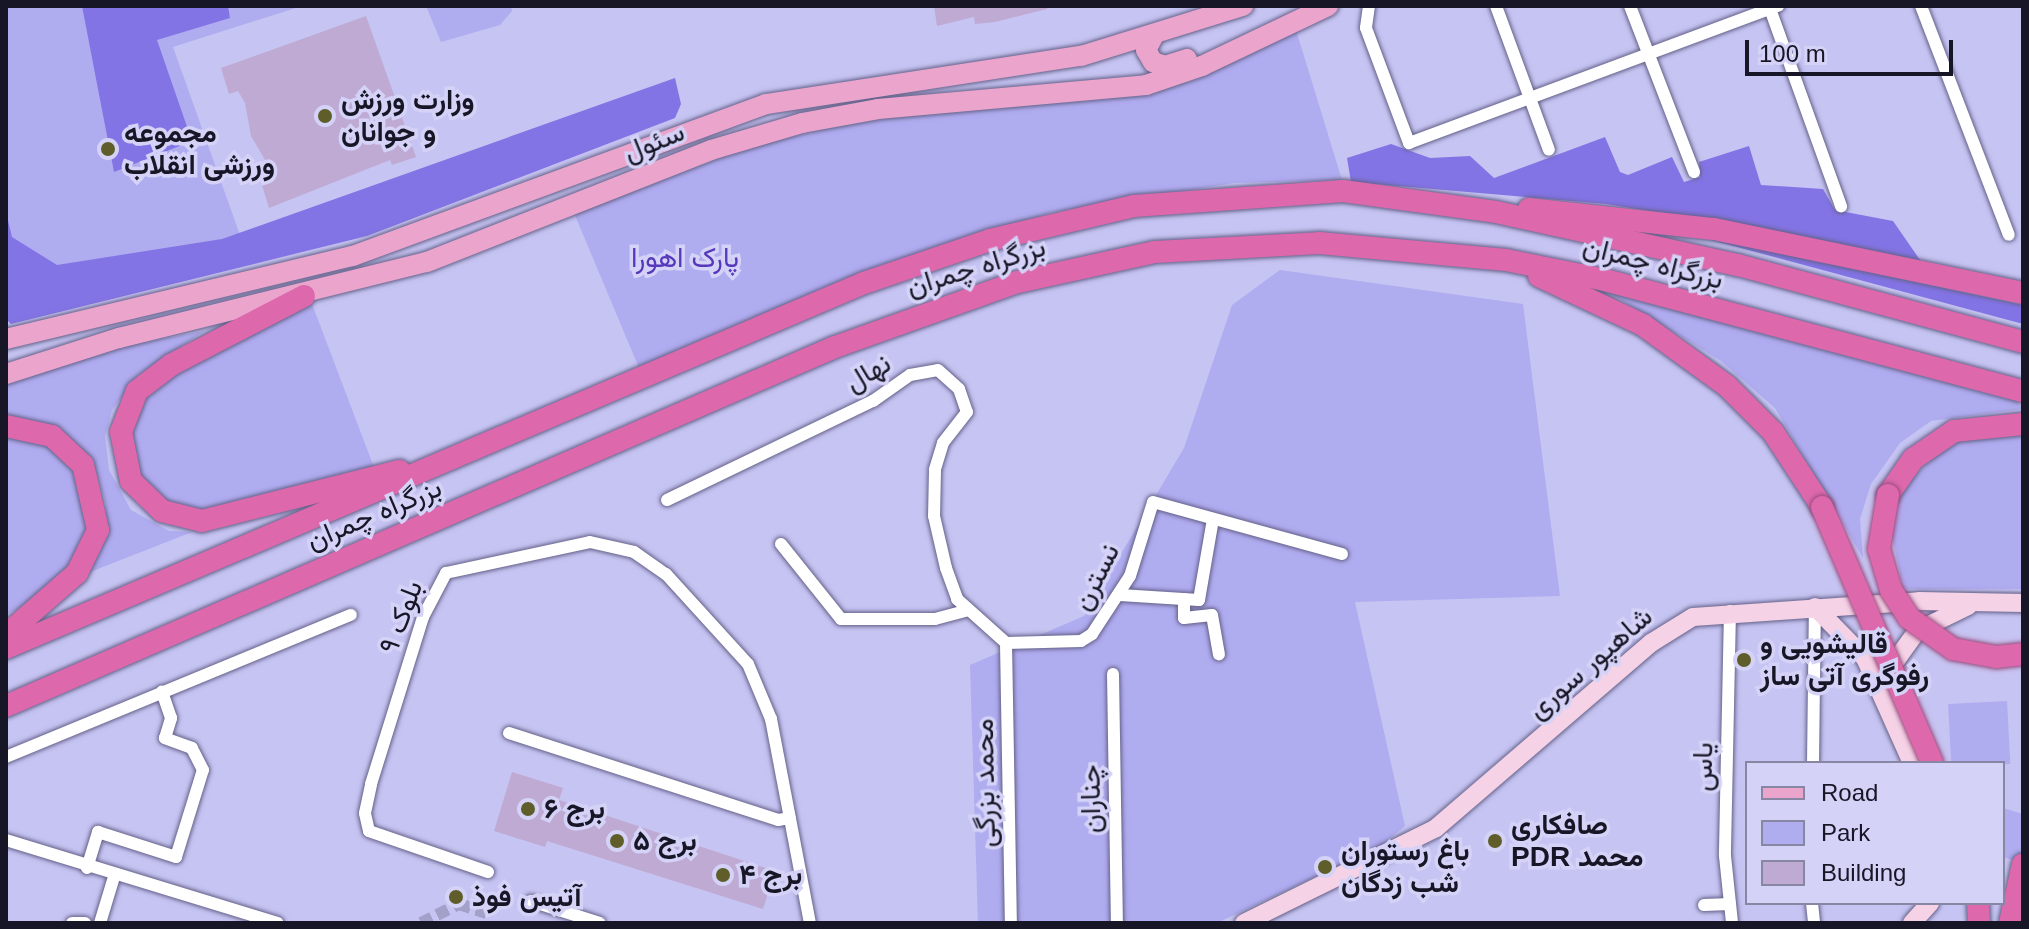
<!DOCTYPE html>
<html>
<head>
<meta charset="utf-8">
<style>
  body { margin:0 }
  #map { position:relative; width:2029px; height:929px; overflow:hidden; background:#c6c4f2; font-family:Helvetica,Vazirmatn,sans-serif }
  div>[style] { position:absolute }
  [style*='--x'] { left:calc(var(--x)*1px); top:calc(var(--y)*1px); width:calc(var(--w)*1px); rotate:calc(var(--a)*1deg) }
  .green>* { inset:0; background:#b0acf0; transform-origin:0 0 }
  .forest>* { inset:0; background:#8374e5 }
  .building>* { inset:0; background:#bfaad4 }
  .street-tunnel>* { height:12px; margin-top:-6px; transform-origin:0; background:repeating-linear-gradient(90deg,#a3a1c9 0 12px,transparent 0 18px) }
  .roads { filter:drop-shadow(0 0 2px #646189) drop-shadow(0 0 2px #646189) }
  .street>* { height:12px; margin:-6px; padding:0 6px; transform-origin:6px; border-radius:6px; background:#fff }
  .secondary>* { height:18px; margin:-9px; padding:0 9px; transform-origin:9px; border-radius:9px; background:#f5d2e6 }
  .primary>* { height:20px; margin:-10px; padding:0 10px; transform-origin:10px; border-radius:10px; background:#eba5cd }
  .highway>* { height:22px; margin:-11px; padding:0 11px; transform-origin:11px; border-radius:11px; background:#dd69ac }
  .bridges { filter:drop-shadow(0 0 2px #984c7d) drop-shadow(0 0 2px #984c7d) }
  .highway-bridge>* { height:22px; margin:-11px; padding:0 11px; transform-origin:11px; border-radius:11px; background:#dd69ac }
  .dots>* { width:22px; height:22px; translate:-50% -50%; box-sizing:border-box; border:4px solid #d4d3f7; border-radius:50% }
  span { translate:-50% -50%; white-space:nowrap; text-align:center; line-height:1.15; -webkit-text-stroke:7px #d4d3f7; paint-order:stroke }
  .poi-label { font-size:28px; color:#171626; font-weight:700 }
  .left { translate:0 -50%; text-align:left }
  .street-label { font-size:28px; color:#171626 }
  .park-label { font-size:28px; color:#5638bb }
  .frame { position:absolute; inset:0; border:8px solid #171626; pointer-events:none }
  .legend { position:absolute; left:1745px; top:761px; width:260px; height:144px; box-sizing:border-box; background:#d4d3f7; border:2px solid #8887a3; margin:0; padding:10px 14px; list-style:none; font-size:24px; color:#171626 }
  .legend li { display:flex; align-items:center; gap:16px; height:40px }
  .legend b { width:40px; border:2px solid #8887a3 }
  .scale { position:absolute; left:1745px; top:40px; width:208px; height:36px; box-sizing:border-box; border:4px solid #171626; border-top:0; padding-left:10px; font-size:24px; line-height:28px; white-space:nowrap; color:#171626; -webkit-text-stroke:6px #d4d3f7; paint-order:stroke }
</style>
</head>
<body>
<div id="map">
  <div class="green">
    <i style="clip-path:polygon(6px 6px,302px 6px,173px 47px,246px 252px,92px 274px,6px 255px)"></i>
    <i style="clip-path:polygon(426px 6px,511px 6px,512px 11px,500px 25px,441px 42px)"></i>
    <i style="clip-path:polygon(1296px 30px,1342px 180px,1234px 183px,1052px 212px,842px 281px,639px 368px,574px 213px,753px 146px,821px 130px,893px 117px,1139px 96px,1192px 81px)"></i>
    <i style="clip-path:polygon(1280px 270px,1523px 304px,1560px 596px,1355px 602px,1405px 826px,1382px 845px,1217px 923px,978px 923px,970px 665px,1084px 616px,1184px 448px,1232px 305px)"></i>
    <i style="clip-path:polygon(1610px 293px,2016px 401px,2023px 409px,1931px 421px,1900px 443px,1871px 484px,1860px 519px,1863px 558px,1775px 408px,1721px 361px)"></i>
    <i style="clip-path:polygon(312px 304px,375px 470px,206px 516px,163px 504px,133px 470px,129px 427px,135px 409px,159px 381px)"></i>
    <i style="clip-path:polygon(204px 331px,137px 376px,112px 410px,105px 436px,109px 470px,131px 510px,169px 531px,192px 532px,85px 574px,105px 534px,106px 504px,97px 474px,91px 463px,6px 419px,6px 385px,123px 346px)"></i>
    <i style="clip-path:polygon(2023px 426px,2023px 589px,1903px 589px,1890px 526px,1904px 487px,1950px 441px)"></i>
    <i style="clip-path:polygon(6px 434px,53px 447px,69px 460px,91px 515px,82px 555px,38px 597px,6px 615px)"></i>
    <i style="left:2007px;top:701px;width:63px;height:59px;rotate:87deg"></i>
    <i style="clip-path:polygon(2003px 808px,2023px 814px,2023px 863px,2003px 857px)"></i>
  </div>
  <div class="forest">
    <i style="clip-path:polygon(82px 6px,228px 6px,230px 18px,157px 40px,192px 141px,114px 172px)"></i>
    <i style="clip-path:polygon(675px 78px,681px 104px,675px 118px,367px 236px,11px 324px,6px 319px,6px 212px,12px 237px,57px 265px,222px 239px)"></i>
    <i style="clip-path:polygon(1605px 137px,1620px 172px,1628px 175px,1672px 157px,1684px 182px,1700px 177px,1699px 162px,1749px 146px,1761px 185px,1823px 189px,1835px 210px,1893px 221px,1927px 270px,1747px 227px,1606px 204px,1351px 182px,1347px 158px,1391px 144px,1430px 158px,1470px 156px,1494px 178px)"></i>
    <i style="clip-path:polygon(1674px 230px,2023px 305px,2023px 324px)"></i>
  </div>
  <div class="building">
    <i style="clip-path:polygon(934px 6px,1047px 6px,1047px 9px,995px 22px,975px 24px,974px 17px,937px 26px)"></i>
    <i style="clip-path:polygon(366px 16px,416px 157px,392px 165px,390px 160px,269px 208px,261px 182px,269px 179px,268px 165px,251px 136px,245px 103px,238px 91px,229px 94px,221px 68px)"></i>
    <i style="clip-path:polygon(512px 772px,563px 788px,559px 800px,775px 871px,763px 909px,547px 841px,545px 847px,494px 831px)"></i>
  </div>
  <div class="street-tunnel">
    <i style="--x:421;--y:923;--w:42;--a:-26.6"></i>
    <i style="--x:459;--y:904;--w:29;--a:18"></i>
  </div>
  <div class="roads">
    <div class="street">
      <i style="--x:1369;--y:6;--w:22;--a:98"></i>
      <i style="--x:1366;--y:28;--w:123;--a:69.5"></i>
      <i style="--x:1409;--y:143;--w:394;--a:-20.4"></i>
      <i style="--x:1496;--y:6;--w:153;--a:69.8"></i>
      <i style="--x:1630;--y:6;--w:178;--a:68.9"></i>
      <i style="--x:1769;--y:6;--w:213;--a:70.2"></i>
      <i style="--x:1921;--y:6;--w:245;--a:69"></i>
      <i style="--x:667;--y:500;--w:229;--a:-25.7"></i>
      <i style="--x:873;--y:401;--w:45;--a:-35.1"></i>
      <i style="--x:910;--y:375;--w:28;--a:-10"></i>
      <i style="--x:938;--y:370;--w:28;--a:42"></i>
      <i style="--x:959;--y:389;--w:24;--a:71"></i>
      <i style="--x:967;--y:412;--w:39;--a:128"></i>
      <i style="--x:943;--y:443;--w:28;--a:107"></i>
      <i style="--x:935;--y:470;--w:46;--a:91.2"></i>
      <i style="--x:934;--y:516;--w:53;--a:77"></i>
      <i style="--x:946;--y:568;--w:33;--a:70"></i>
      <i style="--x:957;--y:599;--w:66;--a:41.9"></i>
      <i style="--x:781;--y:544;--w:96;--a:51.3"></i>
      <i style="--x:841;--y:619;--w:94;--a:0"></i>
      <i style="--x:935;--y:619;--w:35;--a:-15"></i>
      <i style="--x:1120;--y:595;--w:79;--a:3.6"></i>
      <i style="--x:1199;--y:600;--w:82;--a:-80.2"></i>
      <i style="--x:1184;--y:599;--w:19;--a:90"></i>
      <i style="--x:1184;--y:618;--w:28;--a:-6"></i>
      <i style="--x:1212;--y:615;--w:40;--a:80"></i>
      <i style="--x:1730;--y:611;--w:245;--a:91.2"></i>
      <i style="--x:1725;--y:856;--w:67;--a:84"></i>
      <i style="--x:1006;--y:643;--w:75;--a:-1.5"></i>
      <i style="--x:1081;--y:641;--w:13;--a:-32"></i>
      <i style="--x:1092;--y:634;--w:69;--a:-56.8"></i>
      <i style="--x:1130;--y:576;--w:77;--a:-72.7"></i>
      <i style="--x:1153;--y:502;--w:196;--a:15.4"></i>
      <i style="--x:1006;--y:643;--w:280;--a:89"></i>
      <i style="--x:1113;--y:674;--w:249;--a:89.1"></i>
      <i style="--x:509;--y:733;--w:283;--a:17.9"></i>
      <i style="--x:778;--y:820;--w:12;--a:-9"></i>
      <i style="--x:6;--y:757;--w:373;--a:-22.4"></i>
      <i style="--x:1813;--y:763;--w:156;--a:-89.3"></i>
      <i style="--x:6;--y:840;--w:284;--a:17"></i>
      <i style="--x:87;--y:868;--w:38;--a:-73"></i>
      <i style="--x:98;--y:832;--w:82;--a:17.8"></i>
      <i style="--x:176;--y:857;--w:91;--a:-72.8"></i>
      <i style="--x:203;--y:770;--w:25;--a:-117"></i>
      <i style="--x:192;--y:748;--w:29;--a:-160"></i>
      <i style="--x:165;--y:738;--w:21;--a:-73"></i>
      <i style="--x:171;--y:718;--w:28;--a:-109"></i>
      <i style="--x:488;--y:872;--w:126;--a:-161"></i>
      <i style="--x:369;--y:831;--w:18;--a:-103"></i>
      <i style="--x:365;--y:813;--w:30;--a:-78"></i>
      <i style="--x:371;--y:784;--w:175;--a:-72.7"></i>
      <i style="--x:423;--y:617;--w:50;--a:-62.4"></i>
      <i style="--x:446;--y:573;--w:147;--a:-12.1"></i>
      <i style="--x:590;--y:542;--w:45;--a:12.8"></i>
      <i style="--x:634;--y:552;--w:39;--a:35"></i>
      <i style="--x:666;--y:574;--w:122;--a:47.7"></i>
      <i style="--x:748;--y:664;--w:60;--a:67.3"></i>
      <i style="--x:771;--y:719;--w:208;--a:79.2"></i>
      <i style="--x:531;--y:901;--w:72;--a:17.7"></i>
      <i style="--x:1812;--y:903;--w:20;--a:84"></i>
      <i style="--x:1704;--y:905;--w:26;--a:-2"></i>
      <i style="--x:72;--y:923;--w:13;--a:0"></i>
      <i style="--x:100;--y:923;--w:48;--a:-73.1"></i>
    </div>
    <div class="secondary">
      <i style="--x:1815;--y:607;--w:71;--a:45.6"></i>
      <i style="--x:1865;--y:658;--w:115;--a:65.9"></i>
      <i style="--x:1886;--y:674;--w:53;--a:-54.2"></i>
      <i style="--x:1917;--y:631;--w:57;--a:-26.1"></i>
      <i style="--x:1244;--y:923;--w:214;--a:-26.3"></i>
      <i style="--x:1436;--y:828;--w:284;--a:-40.7"></i>
      <i style="--x:1651;--y:643;--w:49;--a:-31.8"></i>
      <i style="--x:1693;--y:617;--w:227;--a:-4"></i>
      <i style="--x:1919;--y:601;--w:104;--a:1.1"></i>
      <i style="--x:1912;--y:923;--w:27;--a:-48"></i>
    </div>
    <div class="primary">
      <i style="--x:1154;--y:35;--w:17;--a:118"></i>
      <i style="--x:1146;--y:50;--w:14;--a:60"></i>
      <i style="--x:1153;--y:62;--w:13;--a:18"></i>
      <i style="--x:1165;--y:66;--w:23;--a:-18"></i>
      <i style="--x:6;--y:339;--w:357;--a:-13.5"></i>
      <i style="--x:353;--y:256;--w:440;--a:-20.2"></i>
      <i style="--x:766;--y:104;--w:319;--a:-8.7"></i>
      <i style="--x:1081;--y:56;--w:170;--a:-17.2"></i>
      <i style="--x:6;--y:374;--w:119;--a:-17.7"></i>
      <i style="--x:119;--y:338;--w:317;--a:-13.9"></i>
      <i style="--x:427;--y:262;--w:305;--a:-21.5"></i>
      <i style="--x:711;--y:150;--w:95;--a:-16.5"></i>
      <i style="--x:802;--y:123;--w:77;--a:-10.4"></i>
      <i style="--x:878;--y:109;--w:269;--a:-5.1"></i>
      <i style="--x:1146;--y:85;--w:59;--a:-18.7"></i>
      <i style="--x:1202;--y:66;--w:140;--a:-25.5"></i>
    </div>
    <div class="highway">
      <i style="--x:1529;--y:209;--w:186;--a:6.2"></i>
      <i style="--x:1714;--y:229;--w:316;--a:11.7"></i>
      <i style="--x:1539;--y:276;--w:115;--a:25.2"></i>
      <i style="--x:1643;--y:325;--w:104;--a:36"></i>
      <i style="--x:1727;--y:386;--w:65;--a:45"></i>
      <i style="--x:1773;--y:432;--w:90;--a:56.8"></i>
      <i style="--x:304;--y:296;--w:150;--a:152.6"></i>
      <i style="--x:171;--y:365;--w:43;--a:142.6"></i>
      <i style="--x:137;--y:391;--w:44;--a:111.3"></i>
      <i style="--x:121;--y:432;--w:50;--a:78.5"></i>
      <i style="--x:131;--y:481;--w:43;--a:44.1"></i>
      <i style="--x:162;--y:511;--w:41;--a:14"></i>
      <i style="--x:202;--y:521;--w:204;--a:-14.2"></i>
      <i style="--x:6;--y:426;--w:47;--a:12.3"></i>
      <i style="--x:52;--y:436;--w:42;--a:43.1"></i>
      <i style="--x:83;--y:465;--w:67;--a:77"></i>
      <i style="--x:98;--y:530;--w:48;--a:116"></i>
      <i style="--x:77;--y:573;--w:94;--a:138.9"></i>
      <i style="--x:1888;--y:495;--w:44;--a:-55.2"></i>
      <i style="--x:1913;--y:459;--w:50;--a:-34.3"></i>
      <i style="--x:1954;--y:431;--w:69;--a:-5.8"></i>
      <i style="--x:6;--y:648;--w:932;--a:-23.05"></i>
      <i style="--x:864;--y:283;--w:133;--a:-18.8"></i>
      <i style="--x:990;--y:240;--w:148;--a:-13.3"></i>
      <i style="--x:1134;--y:206;--w:210;--a:-4.1"></i>
      <i style="--x:1343;--y:191;--w:154;--a:7.8"></i>
      <i style="--x:1496;--y:212;--w:248;--a:12.4"></i>
      <i style="--x:1738;--y:265;--w:295;--a:15.1"></i>
      <i style="--x:6;--y:706;--w:903;--a:-23.42"></i>
      <i style="--x:835;--y:347;--w:194;--a:-19.6"></i>
      <i style="--x:1018;--y:282;--w:140;--a:-12.4"></i>
      <i style="--x:1155;--y:252;--w:164;--a:-3.1"></i>
      <i style="--x:1319;--y:243;--w:188;--a:5.2"></i>
      <i style="--x:1506;--y:260;--w:101;--a:11.4"></i>
      <i style="--x:1605;--y:280;--w:432;--a:14.9"></i>
      <i style="--x:1978;--y:903;--w:20;--a:87"></i>
      <i style="--x:2010;--y:923;--w:60;--a:-77.6"></i>
    </div>
  </div>
  <div class="bridges">
    <div class="highway-bridge">
      <i style="--x:1888;--y:495;--w:55;--a:99.5"></i>
      <i style="--x:1879;--y:549;--w:43;--a:73.7"></i>
      <i style="--x:1891;--y:590;--w:33;--a:57"></i>
      <i style="--x:1909;--y:618;--w:54;--a:35.2"></i>
      <i style="--x:1953;--y:649;--w:44;--a:10.5"></i>
      <i style="--x:1996;--y:657;--w:27;--a:-6"></i>
      <i style="--x:1822;--y:507;--w:279;--a:66.7"></i>
    </div>
  </div>
  <div class="dots">
    <i style="left:325px;top:116px;background:#5f5d29"></i>
    <i style="left:108px;top:149px;background:#5f5d29"></i>
    <i style="left:1744px;top:660px;background:#5f5d29"></i>
    <i style="left:528px;top:809px;background:#5f5d29"></i>
    <i style="left:617px;top:841px;background:#5f5d29"></i>
    <i style="left:1495px;top:841px;background:#5f5d29"></i>
    <i style="left:1325px;top:867px;background:#5f5d29"></i>
    <i style="left:723px;top:875px;background:#5f5d29"></i>
    <i style="left:456px;top:897px;background:#5f5d29"></i>
  </div>
  <div class="poi-label">
    <span class="left" style="left:341px;top:116px">وزارت ورزش<br>و جوانان</span>
    <span class="left" style="left:124px;top:149px">مجموعه<br>ورزشی انقلاب</span>
    <span class="left" style="left:1760px;top:660px">قالیشویی و<br>رفوگری آتی ساز</span>
    <span class="left" style="left:544px;top:809px">برج ۶</span>
    <span class="left" style="left:1511px;top:841px">صافکاری<br>PDR محمد</span>
    <span class="left" style="left:633px;top:841px">برج ۵</span>
    <span class="left" style="left:1341px;top:867px">باغ رستوران<br>شب زدگان</span>
    <span class="left" style="left:739px;top:875px">برج ۴</span>
    <span class="left" style="left:472px;top:897px">آتیس فوذ</span>
  </div>
  <div class="street-label">
    <span style="left:654px;top:142px;rotate:-22deg">سئول</span>
    <span style="left:1653px;top:263px;rotate:14deg">بزرگراه چمران</span>
    <span style="left:976px;top:267px;rotate:-17deg">بزرگراه چمران</span>
    <span style="left:868px;top:373px;rotate:-31deg">نهال</span>
    <span style="left:374px;top:514px;rotate:-23deg">بزرگراه چمران</span>
    <span style="left:1096px;top:577px;rotate:-63deg">نسترن</span>
    <span style="left:401px;top:617px;rotate:-69deg">بلوک ۹</span>
    <span style="left:1590px;top:663px;rotate:-41deg">شاهپور سوری</span>
    <span style="left:1703px;top:767px;rotate:-89deg">یاس</span>
    <span style="left:985px;top:783px;rotate:-91deg">محمد بزرگی</span>
    <span style="left:1091px;top:799px;rotate:-91deg">چناران</span>
  </div>
  <div class="park-label">
    <span style="left:685px;top:258px">پارک اهورا</span>
  </div>
  <div class="frame"></div>
  <ul class="legend">
  <li><b style="height:10px;background:#eba5cd"></b>Road</li>
  <li><b style="height:22px;background:#b0acf0"></b>Park</li>
  <li><b style="height:22px;background:#bfaad4"></b>Building</li>
  </ul>
  <div class="scale">100 m</div>
</div>
</body>
</html>
